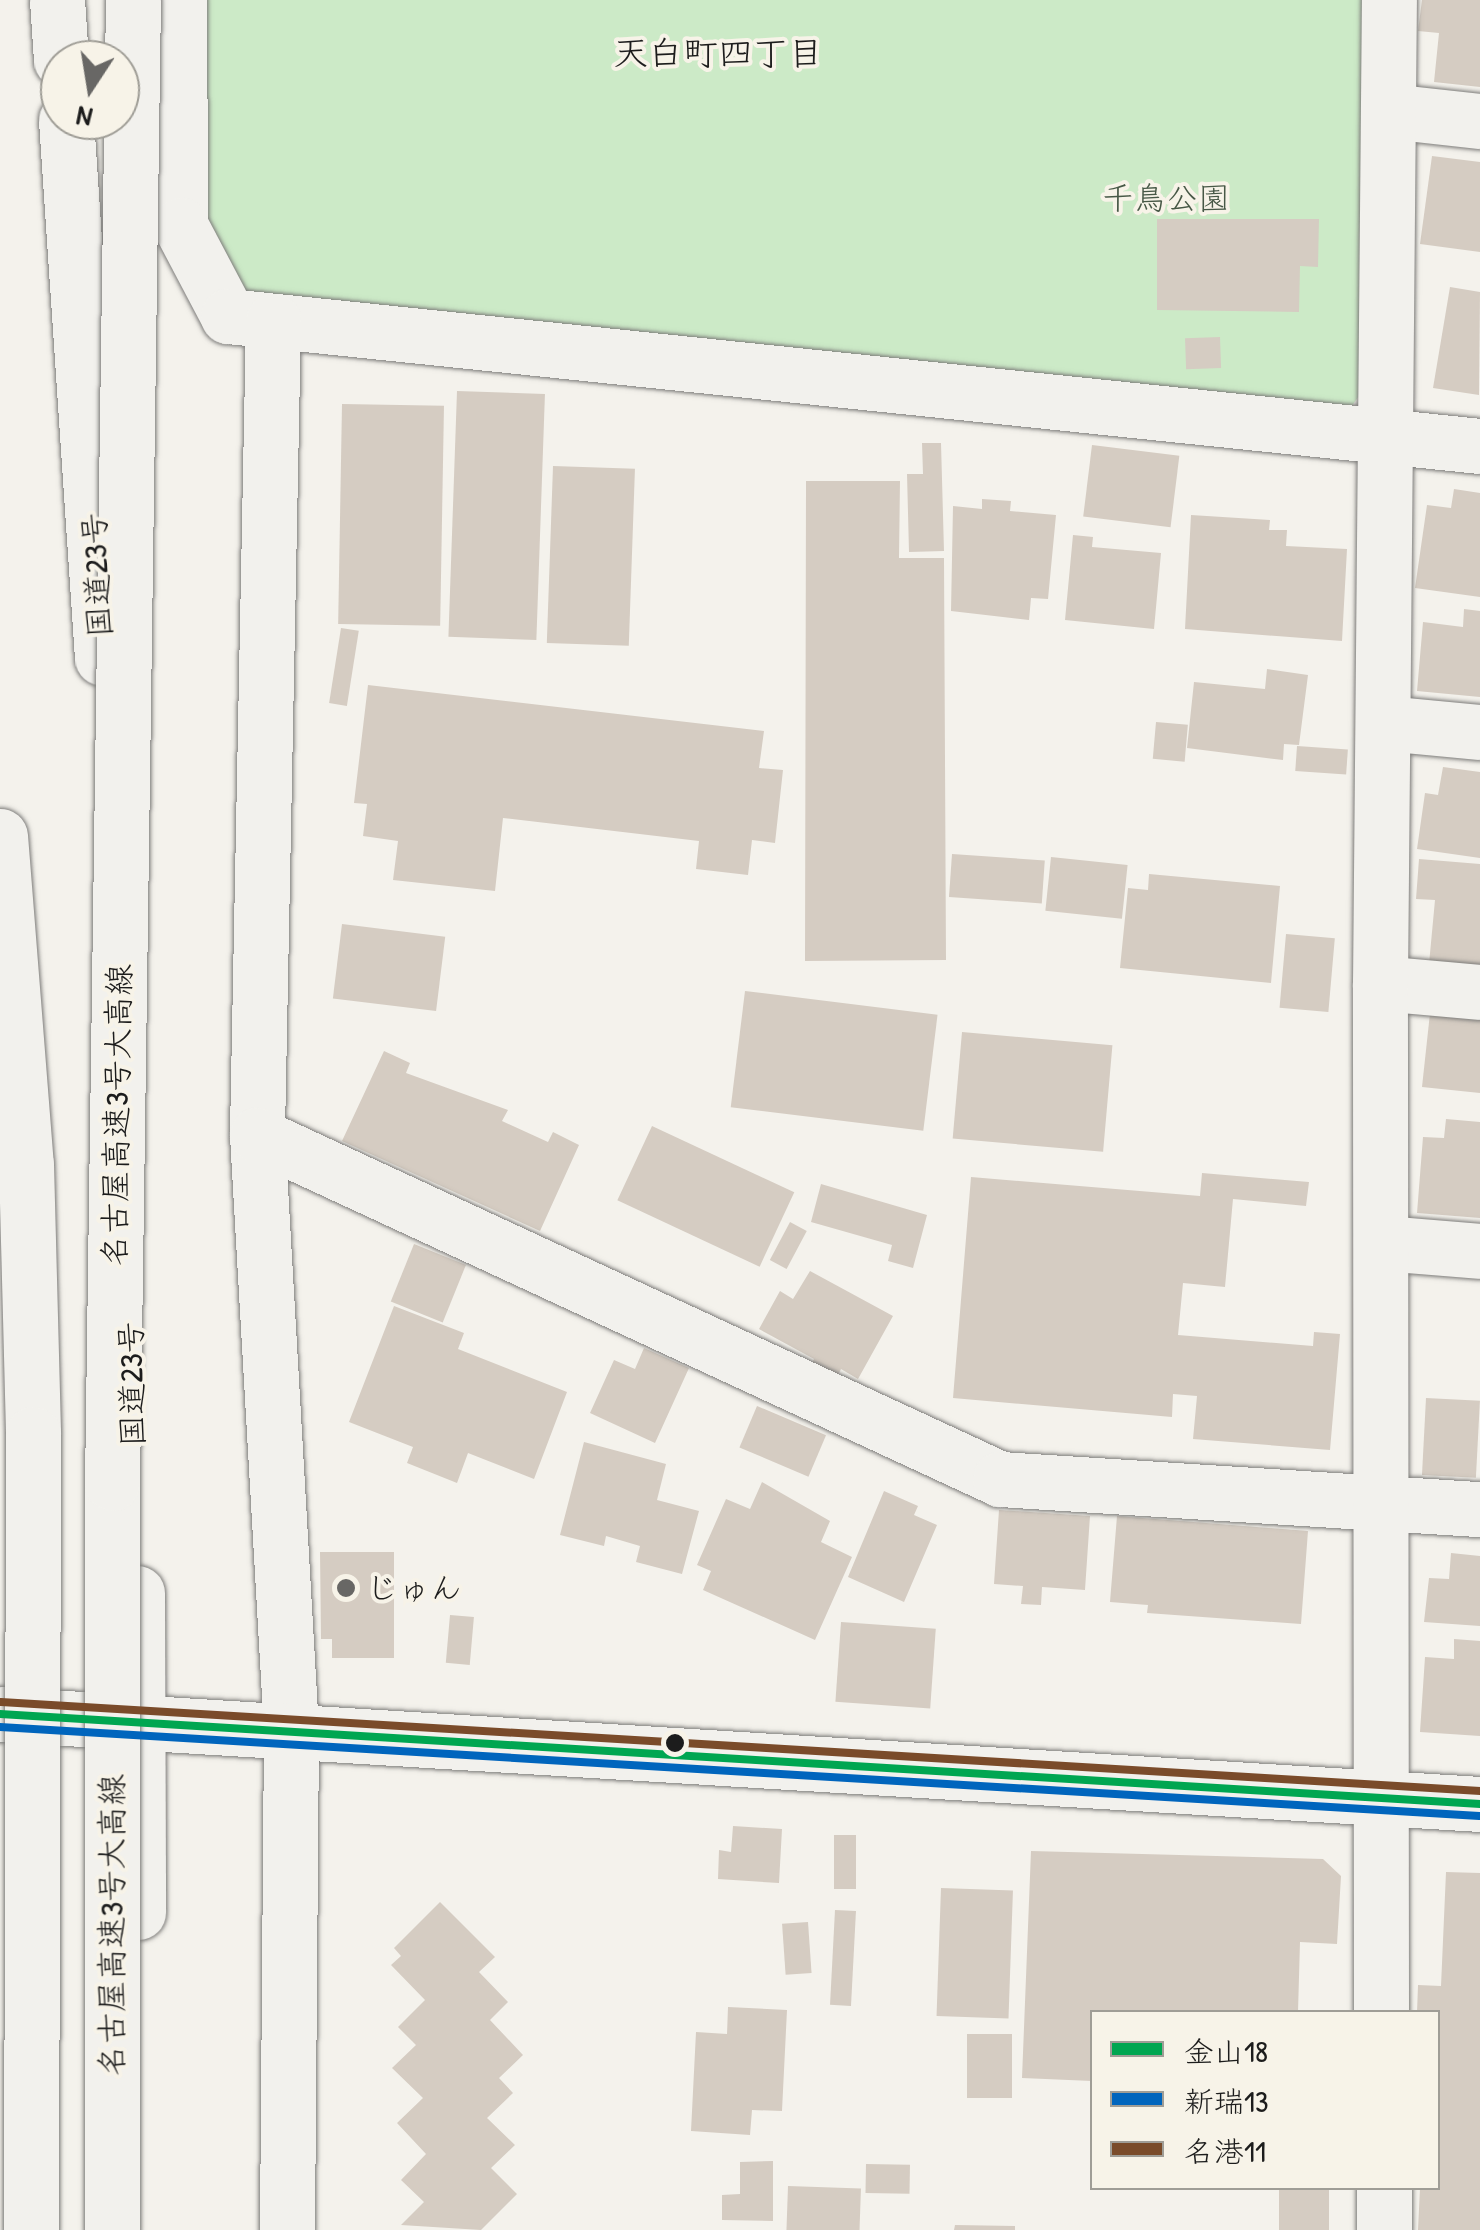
<!DOCTYPE html>
<html>
<head>
<meta charset="utf-8">
<style>
  body { margin:0 }
  #map { position:relative; width:1480px; height:2230px; overflow:hidden; background:#f4f2ec; font-family:"Patrick Hand","Klee One",sans-serif }
  div>[style] { position:absolute }
  [style*='--x'] { left:calc(var(--x)*1px); top:calc(var(--y)*1px); width:calc(var(--w)*1px); rotate:calc(var(--a)*1deg) }
  .green>* { inset:0; background:#cceac7 }
  .building>* { inset:0; background:#d5ccc2; transform-origin:0 0 }
  .roads { filter:drop-shadow(0 0 2px #7d7c7a) drop-shadow(0 0 2px #7d7c7a) }
  .minor>* { height:55px; margin:-27.5px; padding:0 27.5px; transform-origin:27.5px; border-radius:27.5px; background:#f2f1ed }
  .highway>* { height:55px; margin:-27.5px; padding:0 27.5px; transform-origin:27.5px; border-radius:27.5px; background:#f2f1ed }
  .bridges { filter:drop-shadow(0 0 2px #7d7c7a) drop-shadow(0 0 2px #7d7c7a) }
  .highway-bridge>* { height:55px; margin:-27.5px; padding:0 27.5px; transform-origin:27.5px; border-radius:27.5px; background:#f2f1ed }
  .bus-1>* { height:8px; margin:-4px; padding:0 4px; transform-origin:4px; border-radius:4px; background:#00a651 }
  .bus-2>* { height:8px; margin:-4px; padding:0 4px; transform-origin:4px; border-radius:4px; background:#0065bd }
  .bus-3>* { height:8px; margin:-4px; padding:0 4px; transform-origin:4px; border-radius:4px; background:#7a4b2a }
  .dots>* { width:28px; height:28px; translate:-50% -50%; box-sizing:border-box; border:5px solid #f7f3e8; border-radius:50% }
  span { translate:-50% -50%; white-space:nowrap; text-align:center; line-height:1.15; -webkit-text-stroke:8px #f7f3e8; paint-order:stroke }
  .park-label { font-size:32px; color:#475846 }
  .street-label { font-size:32px; color:#1c1c1c }
  .poi-label { font-size:32px; color:#1c1c1c }
  .left { translate:0 -50%; text-align:left }
  .neighbourhood-label { font-size:35px; color:#1c1c1c }
  .legend { position:absolute; left:1090px; top:2010px; width:350px; height:180px; box-sizing:border-box; background:#f7f3e8; border:2px solid #9f9d96; margin:0; padding:12px 18px; list-style:none; font-size:30px; color:#1c1c1c }
  .legend li { display:flex; align-items:center; gap:20px; height:50px }
  .legend b { width:50px; border:2px solid #9f9d96 }
  .north { position:absolute; left:40px; top:40px; width:100px; height:100px; box-sizing:border-box; background:#f7f3e8; border:2px solid #9f9d96; border-radius:50%; rotate:192deg; font-size:28px; font-weight:700; line-height:40px; text-align:center; color:#1c1c1c }
  .north::after { content:''; display:block; margin:auto; width:35px; height:45px; background:#686765; clip-path:polygon(50% 0,100% 100%,50% 72%,0 100%) }
</style>
</head>
<body>
<div id="map">
  <div class="green">
    <i style="clip-path:polygon(203px 0,1363px 0,1365px 387px,1345px 416px,243px 295px,201px 212px)"></i>
  </div>
  <div class="building">
    <i style="clip-path:polygon(1422px 0,1480px 0,1480px 87px,1434px 82px,1439px 33px,1418px 31px)"></i>
    <i style="clip-path:polygon(1432px 156px,1480px 162px,1480px 252px,1420px 244px)"></i>
    <i style="clip-path:polygon(1157px 219px,1319px 219px,1318px 267px,1300px 266px,1299px 312px,1157px 310px)"></i>
    <i style="clip-path:polygon(1450px 287px,1480px 292px,1479px 395px,1433px 388px)"></i>
    <i style="left:1220px;top:337px;width:31px;height:35px;rotate:88deg"></i>
    <i style="left:457px;top:391px;width:88px;height:246px;rotate:2deg"></i>
    <i style="left:342px;top:404px;width:102px;height:220px;rotate:1deg"></i>
    <i style="clip-path:polygon(922px 443px,941px 443px,944px 551px,909px 552px,907px 474px,923px 474px)"></i>
    <i style="left:1092px;top:445px;width:88px;height:72px;rotate:7deg"></i>
    <i style="left:553px;top:466px;width:82px;height:177px;rotate:2deg"></i>
    <i style="clip-path:polygon(806px 481px,900px 481px,899px 558px,944px 558px,946px 960px,805px 961px)"></i>
    <i style="clip-path:polygon(1454px 489px,1480px 493px,1480px 597px,1415px 588px,1427px 505px,1451px 508px)"></i>
    <i style="clip-path:polygon(982px 499px,1011px 501px,1010px 511px,1056px 515px,1048px 599px,1031px 598px,1029px 620px,951px 611px,953px 506px,982px 509px)"></i>
    <i style="clip-path:polygon(1191px 515px,1270px 520px,1269px 530px,1287px 530px,1286px 546px,1347px 549px,1342px 641px,1185px 629px)"></i>
    <i style="clip-path:polygon(1073px 535px,1093px 537px,1092px 547px,1161px 553px,1154px 629px,1065px 620px)"></i>
    <i style="clip-path:polygon(1464px 609px,1480px 611px,1480px 697px,1417px 691px,1423px 622px,1463px 627px)"></i>
    <i style="left:341px;top:628px;width:18px;height:76px;rotate:9deg"></i>
    <i style="clip-path:polygon(1267px 669px,1308px 675px,1299px 745px,1284px 744px,1283px 760px,1187px 748px,1194px 682px,1265px 689px)"></i>
    <i style="clip-path:polygon(368px 685px,764px 731px,759px 768px,783px 770px,775px 843px,752px 840px,748px 875px,696px 869px,699px 841px,503px 818px,495px 891px,393px 880px,398px 841px,363px 836px,367px 804px,354px 803px)"></i>
    <i style="left:1156px;top:722px;width:32px;height:37px;rotate:5deg"></i>
    <i style="left:1297px;top:746px;width:51px;height:25px;rotate:4deg"></i>
    <i style="clip-path:polygon(1443px 767px,1480px 772px,1480px 858px,1417px 849px,1425px 793px,1438px 795px)"></i>
    <i style="left:952px;top:854px;width:93px;height:43px;rotate:4deg"></i>
    <i style="left:1051px;top:857px;width:77px;height:54px;rotate:6deg"></i>
    <i style="clip-path:polygon(1419px 859px,1480px 864px,1480px 969px,1429px 964px,1435px 900px,1416px 899px)"></i>
    <i style="clip-path:polygon(1149px 874px,1280px 886px,1271px 983px,1120px 968px,1128px 888px,1148px 890px)"></i>
    <i style="left:342px;top:924px;width:104px;height:75px;rotate:7deg"></i>
    <i style="left:1286px;top:934px;width:49px;height:74px;rotate:5deg"></i>
    <i style="left:745px;top:991px;width:194px;height:117px;rotate:7deg"></i>
    <i style="clip-path:polygon(1431px 1004px,1480px 1009px,1480px 1093px,1422px 1087px)"></i>
    <i style="left:962px;top:1032px;width:151px;height:107px;rotate:5deg"></i>
    <i style="clip-path:polygon(384px 1051px,410px 1063px,406px 1073px,508px 1110px,502px 1121px,548px 1142px,553px 1132px,579px 1145px,540px 1231px,342px 1141px)"></i>
    <i style="clip-path:polygon(1446px 1119px,1480px 1122px,1480px 1218px,1417px 1213px,1423px 1137px,1444px 1138px)"></i>
    <i style="left:652px;top:1126px;width:157px;height:82px;rotate:25deg"></i>
    <i style="clip-path:polygon(1202px 1173px,1309px 1182px,1306px 1206px,1233px 1199px,1225px 1287px,1183px 1283px,1178px 1335px,1313px 1346px,1314px 1332px,1340px 1334px,1330px 1450px,1193px 1439px,1197px 1396px,1173px 1394px,1172px 1417px,953px 1398px,971px 1177px,1200px 1196px)"></i>
    <i style="clip-path:polygon(821px 1184px,927px 1215px,913px 1268px,888px 1261px,892px 1245px,811px 1222px)"></i>
    <i style="left:790px;top:1222px;width:19px;height:43px;rotate:28deg"></i>
    <i style="left:414px;top:1244px;width:56px;height:62px;rotate:22deg"></i>
    <i style="clip-path:polygon(810px 1271px,893px 1316px,858px 1379px,841px 1369px,834px 1383px,809px 1369px,814px 1359px,759px 1329px,780px 1291px,793px 1299px)"></i>
    <i style="clip-path:polygon(394px 1306px,464px 1333px,458px 1349px,567px 1392px,534px 1479px,468px 1453px,457px 1483px,407px 1463px,413px 1447px,349px 1422px)"></i>
    <i style="clip-path:polygon(644px 1348px,689px 1368px,655px 1443px,590px 1413px,614px 1360px,635px 1369px)"></i>
    <i style="left:1426px;top:1398px;width:54px;height:77px;rotate:3deg"></i>
    <i style="left:757px;top:1406px;width:75px;height:45px;rotate:23deg"></i>
    <i style="clip-path:polygon(584px 1442px,666px 1464px,657px 1500px,699px 1511px,682px 1574px,636px 1562px,640px 1546px,606px 1536px,604px 1546px,560px 1535px)"></i>
    <i style="clip-path:polygon(762px 1482px,830px 1521px,821px 1542px,852px 1557px,815px 1640px,703px 1590px,711px 1571px,697px 1565px,726px 1499px,750px 1509px)"></i>
    <i style="clip-path:polygon(884px 1491px,918px 1506px,914px 1515px,937px 1525px,904px 1602px,848px 1577px)"></i>
    <i style="clip-path:polygon(999px 1510px,1090px 1516px,1085px 1590px,1042px 1587px,1041px 1605px,1021px 1604px,1023px 1586px,994px 1584px)"></i>
    <i style="clip-path:polygon(1117px 1516px,1308px 1531px,1301px 1624px,1147px 1613px,1148px 1605px,1110px 1602px)"></i>
    <i style="clip-path:polygon(320px 1552px,394px 1552px,394px 1658px,332px 1658px,332px 1639px,321px 1639px)"></i>
    <i style="clip-path:polygon(1451px 1553px,1480px 1556px,1480px 1626px,1424px 1622px,1429px 1578px,1449px 1579px)"></i>
    <i style="left:450px;top:1615px;width:24px;height:48px;rotate:5deg"></i>
    <i style="left:841px;top:1622px;width:95px;height:80px;rotate:4deg"></i>
    <i style="clip-path:polygon(1454px 1639px,1480px 1641px,1480px 1736px,1420px 1732px,1425px 1657px,1454px 1659px)"></i>
    <i style="clip-path:polygon(733px 1826px,782px 1829px,779px 1883px,718px 1879px,719px 1850px,731px 1852px)"></i>
    <i style="left:856px;top:1835px;width:54px;height:22px;rotate:90deg"></i>
    <i style="clip-path:polygon(1031px 1851px,1323px 1859px,1341px 1876px,1337px 1944px,1300px 1942px,1298px 2012px,1092px 2012px,1092px 2081px,1022px 2078px)"></i>
    <i style="clip-path:polygon(1446px 1872px,1480px 1873px,1480px 2230px,1418px 2230px,1420px 2188px,1438px 2188px,1438px 2012px,1417px 2012px,1418px 1985px,1441px 1986px)"></i>
    <i style="left:941px;top:1888px;width:72px;height:128px;rotate:2deg"></i>
    <i style="clip-path:polygon(440px 1902px,495px 1957px,479px 1972px,508px 2002px,490px 2020px,523px 2055px,499px 2078px,513px 2093px,487px 2118px,515px 2145px,491px 2168px,517px 2194px,481px 2230px,401px 2225px,424px 2202px,401px 2180px,426px 2154px,397px 2123px,423px 2098px,392px 2068px,416px 2045px,398px 2027px,425px 2000px,391px 1965px,401px 1956px,394px 1948px)"></i>
    <i style="left:835px;top:1910px;width:21px;height:95px;rotate:3deg"></i>
    <i style="left:808px;top:1922px;width:51px;height:26px;rotate:86deg"></i>
    <i style="clip-path:polygon(728px 2007px,787px 2010px,782px 2111px,752px 2110px,750px 2135px,691px 2131px,696px 2032px,727px 2034px)"></i>
    <i style="left:1012px;top:2034px;width:64px;height:45px;rotate:90deg"></i>
    <i style="clip-path:polygon(773px 2161px,773px 2221px,722px 2220px,722px 2195px,740px 2194px,740px 2162px)"></i>
    <i style="left:866px;top:2164px;width:44px;height:29px;rotate:1deg"></i>
    <i style="left:788px;top:2186px;width:73px;height:44px;rotate:2deg"></i>
    <i style="left:1279px;top:2188px;width:50px;height:42px"></i>
    <i style="clip-path:polygon(955px 2225px,1015px 2226px,1015px 2230px,954px 2230px)"></i>
  </div>
  <div class="roads">
    <div class="minor">
      <i style="--x:179;--y:0;--w:225;--a:89.7"></i>
      <i style="--x:180;--y:225;--w:103;--a:62.2"></i>
      <i style="--x:228;--y:316;--w:1259;--a:5.93"></i>
      <i style="--x:1389;--y:111;--w:92;--a:6.3"></i>
      <i style="--x:273;--y:321;--w:814;--a:91.13"></i>
      <i style="--x:257;--y:1135;--w:596;--a:86.73"></i>
      <i style="--x:291;--y:1730;--w:500;--a:90.46"></i>
      <i style="--x:1384;--y:723;--w:96;--a:5.4"></i>
      <i style="--x:1380;--y:983;--w:100;--a:5.1"></i>
      <i style="--x:257;--y:1135;--w:819;--a:24.84"></i>
      <i style="--x:1000;--y:1479;--w:481;--a:3.6"></i>
      <i style="--x:1383;--y:1243;--w:97;--a:4.7"></i>
      <i style="--x:0;--y:1714;--w:1483;--a:3.48"></i>
      <i style="--x:1381;--y:2012;--w:1029;--a:-90.06"></i>
      <i style="--x:1380;--y:983;--w:983;--a:-89.48"></i>
      <i style="--x:1384;--y:2188;--w:42;--a:90"></i>
    </div>
    <div class="highway">
      <i style="--x:57;--y:0;--w:60;--a:86.2"></i>
      <i style="--x:66;--y:120;--w:539;--a:86.17"></i>
      <i style="--x:137;--y:1593;--w:319;--a:89.8"></i>
    </div>
  </div>
  <div class="bridges">
    <div class="highway-bridge">
      <i style="--x:0;--y:836;--w:329;--a:85.5"></i>
      <i style="--x:26;--y:1164;--w:270;--a:88.5"></i>
      <i style="--x:33;--y:1434;--w:796;--a:90.14"></i>
      <i style="--x:112;--y:2230;--w:747;--a:-90"></i>
      <i style="--x:112;--y:1483;--w:1483;--a:-89.19"></i>
    </div>
  </div>
  <div class="bus-1">
    <i style="--x:0;--y:1714;--w:1483;--a:3.48"></i>
  </div>
  <div class="bus-2">
    <i style="--x:0;--y:1727;--w:1482;--a:3.44"></i>
  </div>
  <div class="bus-3">
    <i style="--x:1;--y:1702;--w:1482;--a:3.44"></i>
  </div>
  <div class="dots">
    <i style="left:346px;top:1588px;background:#686765"></i>
    <i style="left:675px;top:1743px;background:#1c1c1c"></i>
  </div>
  <div class="park-label">
    <span style="left:1166px;top:198px">千鳥公園</span>
  </div>
  <div class="street-label">
    <span style="left:97px;top:575px;rotate:-93deg">国道23号</span>
    <span style="left:117px;top:1115px;rotate:-89deg">名古屋高速3号大高線</span>
    <span style="left:132px;top:1384px;rotate:-91deg">国道23号</span>
    <span style="left:112px;top:1925px;rotate:-90deg">名古屋高速3号大高線</span>
  </div>
  <div class="poi-label">
    <span class="left" style="left:366px;top:1588px">じゅん</span>
  </div>
  <div class="neighbourhood-label">
    <span style="left:718px;top:53px">天白町四丁目</span>
  </div>
  <ul class="legend">
  <li><b style="height:12px;background:#00a651"></b>金山18</li>
  <li><b style="height:12px;background:#0065bd"></b>新瑞13</li>
  <li><b style="height:12px;background:#7a4b2a"></b>名港11</li>
  </ul>
  <div class="north">N</div>
</div>
</body>
</html>
